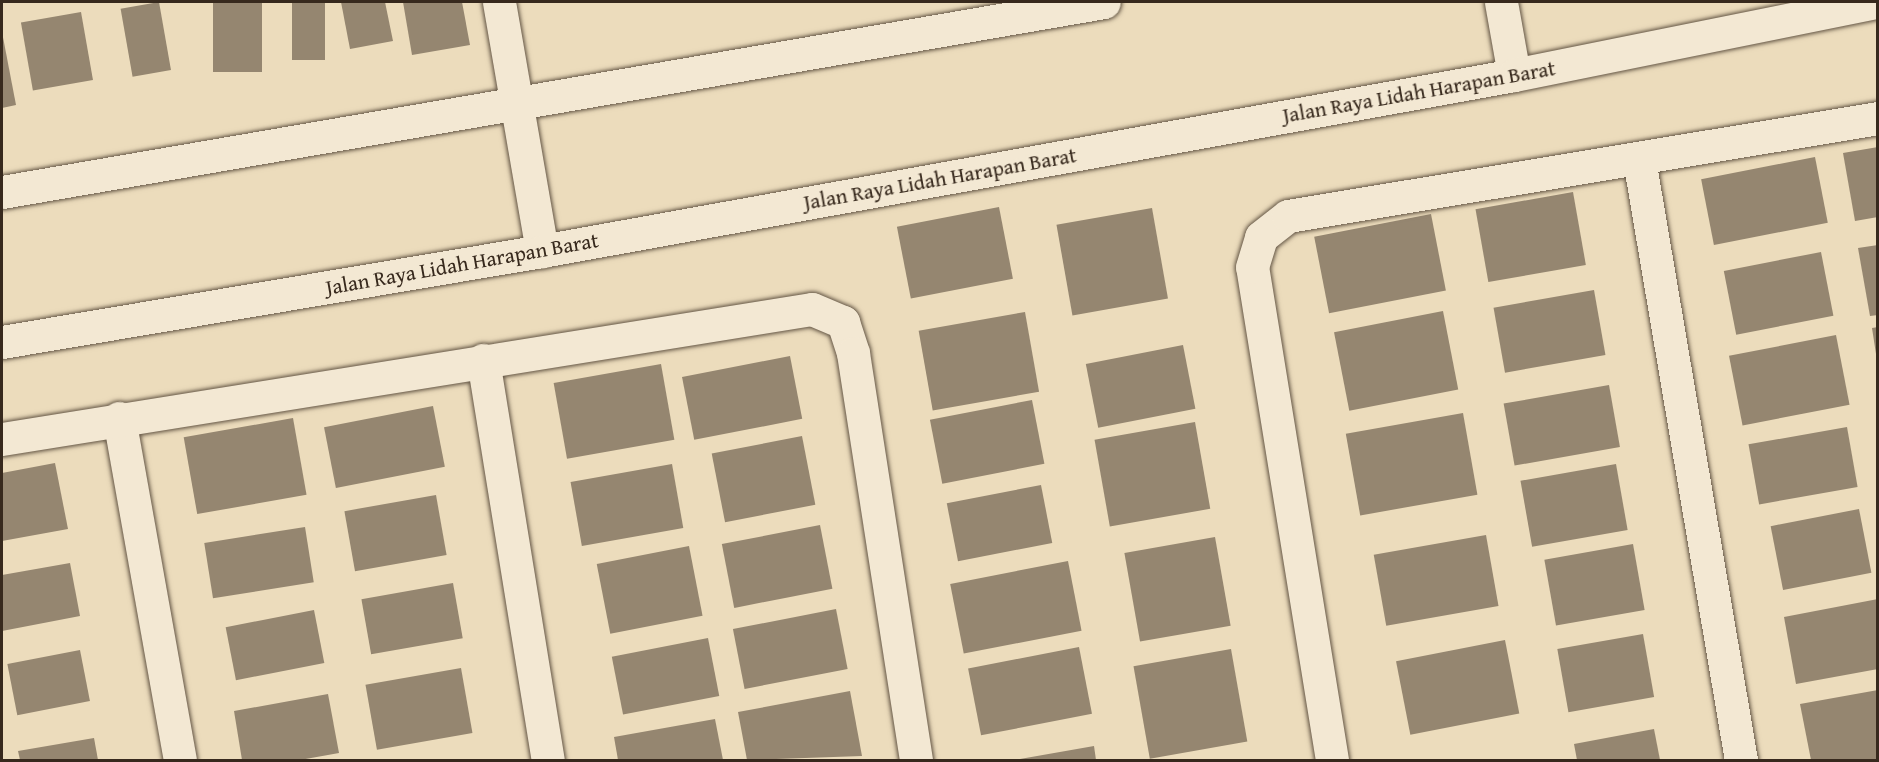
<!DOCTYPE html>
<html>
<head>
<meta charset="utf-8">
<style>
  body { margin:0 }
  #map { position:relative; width:1879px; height:762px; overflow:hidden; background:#ecdcbc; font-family:"Gentium Book Plus",serif }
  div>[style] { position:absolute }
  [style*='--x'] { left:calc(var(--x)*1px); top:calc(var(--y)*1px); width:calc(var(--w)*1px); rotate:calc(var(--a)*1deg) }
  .building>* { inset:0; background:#958670; transform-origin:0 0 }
  .roads { filter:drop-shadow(0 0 2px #645645) drop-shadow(0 0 2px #645645) }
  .minor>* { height:33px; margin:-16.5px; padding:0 16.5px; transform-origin:16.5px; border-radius:16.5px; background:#f3e8d3 }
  span { translate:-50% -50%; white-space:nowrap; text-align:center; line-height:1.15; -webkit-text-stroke:6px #f3e8d3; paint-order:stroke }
  .street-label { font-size:21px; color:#37291d }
  .frame { position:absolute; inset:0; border:3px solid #37291d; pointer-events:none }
</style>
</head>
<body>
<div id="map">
  <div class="building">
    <i style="left:159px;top:2px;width:69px;height:39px;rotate:80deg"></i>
    <i style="left:213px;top:2px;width:49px;height:70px"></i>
    <i style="left:292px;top:2px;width:33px;height:58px"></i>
    <i style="clip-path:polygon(341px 2px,385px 2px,393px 41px,350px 49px)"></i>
    <i style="clip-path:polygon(403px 2px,462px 2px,470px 45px,412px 55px)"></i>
    <i style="left:81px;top:12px;width:69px;height:61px;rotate:80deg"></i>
    <i style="clip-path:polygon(2px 32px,16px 105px,2px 108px)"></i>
    <i style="clip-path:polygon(1878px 147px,1878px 217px,1855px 221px,1843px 153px)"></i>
    <i style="left:1815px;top:157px;width:67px;height:116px;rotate:79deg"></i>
    <i style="left:1573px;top:192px;width:74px;height:99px;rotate:80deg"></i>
    <i style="left:999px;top:207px;width:73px;height:104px;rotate:79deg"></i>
    <i style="left:1152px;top:208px;width:92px;height:97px;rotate:80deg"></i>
    <i style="left:1431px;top:214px;width:78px;height:119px;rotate:79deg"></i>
    <i style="clip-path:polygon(1878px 245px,1878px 315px,1870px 316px,1858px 248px)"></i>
    <i style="left:1821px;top:252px;width:65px;height:99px;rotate:79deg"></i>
    <i style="left:1594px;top:290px;width:66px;height:102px;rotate:80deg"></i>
    <i style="left:1443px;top:311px;width:80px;height:111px;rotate:79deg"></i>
    <i style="left:1025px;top:312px;width:81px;height:108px;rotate:80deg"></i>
    <i style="clip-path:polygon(1878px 327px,1878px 354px,1876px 354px,1872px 328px)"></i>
    <i style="left:1836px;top:335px;width:71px;height:109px;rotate:79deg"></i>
    <i style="left:1183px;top:345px;width:65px;height:99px;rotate:79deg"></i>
    <i style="left:790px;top:356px;width:64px;height:110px;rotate:79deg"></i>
    <i style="left:661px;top:364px;width:77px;height:109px;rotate:80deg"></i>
    <i style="left:1609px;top:385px;width:63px;height:107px;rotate:80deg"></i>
    <i style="left:1032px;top:400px;width:65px;height:104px;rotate:79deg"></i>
    <i style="left:433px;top:406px;width:62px;height:111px;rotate:79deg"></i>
    <i style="left:1463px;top:413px;width:83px;height:119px;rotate:80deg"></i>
    <i style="left:293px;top:418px;width:78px;height:111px;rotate:80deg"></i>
    <i style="left:1195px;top:422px;width:88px;height:102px;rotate:80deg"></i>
    <i style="left:1847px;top:427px;width:61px;height:100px;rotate:80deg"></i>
    <i style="left:802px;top:436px;width:70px;height:92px;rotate:79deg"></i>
    <i style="clip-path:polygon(55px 463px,68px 529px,2px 541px,2px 473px)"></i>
    <i style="left:672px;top:464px;width:65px;height:103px;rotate:80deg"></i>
    <i style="left:1616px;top:464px;width:67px;height:97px;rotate:80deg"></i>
    <i style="left:1041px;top:485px;width:59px;height:96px;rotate:79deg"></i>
    <i style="left:436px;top:495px;width:61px;height:93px;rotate:80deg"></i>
    <i style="left:1859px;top:509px;width:65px;height:90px;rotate:79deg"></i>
    <i style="left:820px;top:525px;width:65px;height:100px;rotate:79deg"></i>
    <i style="left:305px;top:527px;width:56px;height:102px;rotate:81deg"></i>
    <i style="left:1486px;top:535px;width:72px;height:114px;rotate:80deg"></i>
    <i style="left:1215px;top:537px;width:90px;height:92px;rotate:80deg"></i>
    <i style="left:1633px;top:544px;width:67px;height:90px;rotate:80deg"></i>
    <i style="left:689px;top:546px;width:71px;height:94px;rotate:79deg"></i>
    <i style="left:1068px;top:561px;width:71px;height:120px;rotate:79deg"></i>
    <i style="clip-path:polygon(70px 563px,80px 616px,2px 631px,2px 575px)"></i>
    <i style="left:453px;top:583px;width:56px;height:93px;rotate:80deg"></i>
    <i style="clip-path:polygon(1878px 599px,1878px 669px,1796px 684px,1784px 617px)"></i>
    <i style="left:836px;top:609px;width:61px;height:105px;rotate:79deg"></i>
    <i style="left:314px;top:610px;width:54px;height:90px;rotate:79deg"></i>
    <i style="left:1643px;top:634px;width:64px;height:87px;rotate:80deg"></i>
    <i style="left:708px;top:638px;width:59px;height:98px;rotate:79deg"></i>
    <i style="left:1505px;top:640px;width:75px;height:111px;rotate:79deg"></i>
    <i style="left:1079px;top:647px;width:68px;height:113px;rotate:79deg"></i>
    <i style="left:1231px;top:649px;width:94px;height:99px;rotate:80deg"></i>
    <i style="left:80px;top:650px;width:52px;height:74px;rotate:79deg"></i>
    <i style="left:461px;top:668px;width:66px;height:97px;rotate:80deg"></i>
    <i style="clip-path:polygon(1878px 690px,1878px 760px,1811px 760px,1800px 704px)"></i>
    <i style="clip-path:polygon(850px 691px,862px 756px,747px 760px,738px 712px)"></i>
    <i style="clip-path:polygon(328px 694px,339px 753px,300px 760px,242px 760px,234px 711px)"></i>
    <i style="clip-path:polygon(715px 719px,723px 760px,618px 760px,614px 737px)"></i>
    <i style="clip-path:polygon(1654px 729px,1660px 760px,1577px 760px,1574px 744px)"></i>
    <i style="clip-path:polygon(94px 738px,98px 760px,20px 760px,18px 751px)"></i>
    <i style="clip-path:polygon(1094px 746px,1096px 760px,1020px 760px,1020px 759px)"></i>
  </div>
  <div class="roads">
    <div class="minor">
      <i style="--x:499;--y:2;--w:253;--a:80.2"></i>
      <i style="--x:1501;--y:2;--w:74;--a:79.9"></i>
      <i style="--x:1639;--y:159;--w:610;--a:80.37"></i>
      <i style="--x:2;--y:192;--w:1118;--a:-9.78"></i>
      <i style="--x:2;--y:342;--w:548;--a:-9.57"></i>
      <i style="--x:542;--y:251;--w:988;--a:-10.26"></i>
      <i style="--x:1514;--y:75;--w:370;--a:-11.4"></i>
      <i style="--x:483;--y:360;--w:405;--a:80.8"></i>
      <i style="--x:119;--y:418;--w:347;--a:79.9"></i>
      <i style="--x:2;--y:439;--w:820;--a:-9.12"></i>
      <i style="--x:812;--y:309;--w:34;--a:23"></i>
      <i style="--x:843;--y:322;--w:33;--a:72"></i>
      <i style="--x:853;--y:353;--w:412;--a:81.2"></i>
      <i style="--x:1332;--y:760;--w:499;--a:-99.2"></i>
      <i style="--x:1252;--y:267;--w:31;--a:-73"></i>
      <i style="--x:1261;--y:237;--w:34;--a:-38"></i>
      <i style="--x:1288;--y:216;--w:598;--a:-9.43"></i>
    </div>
  </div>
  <div class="street-label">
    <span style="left:1419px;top:92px;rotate:-10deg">Jalan Raya Lidah Harapan Barat</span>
    <span style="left:940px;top:179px;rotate:-10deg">Jalan Raya Lidah Harapan Barat</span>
    <span style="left:462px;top:264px;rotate:-10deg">Jalan Raya Lidah Harapan Barat</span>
  </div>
  <div class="frame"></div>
</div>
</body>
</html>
